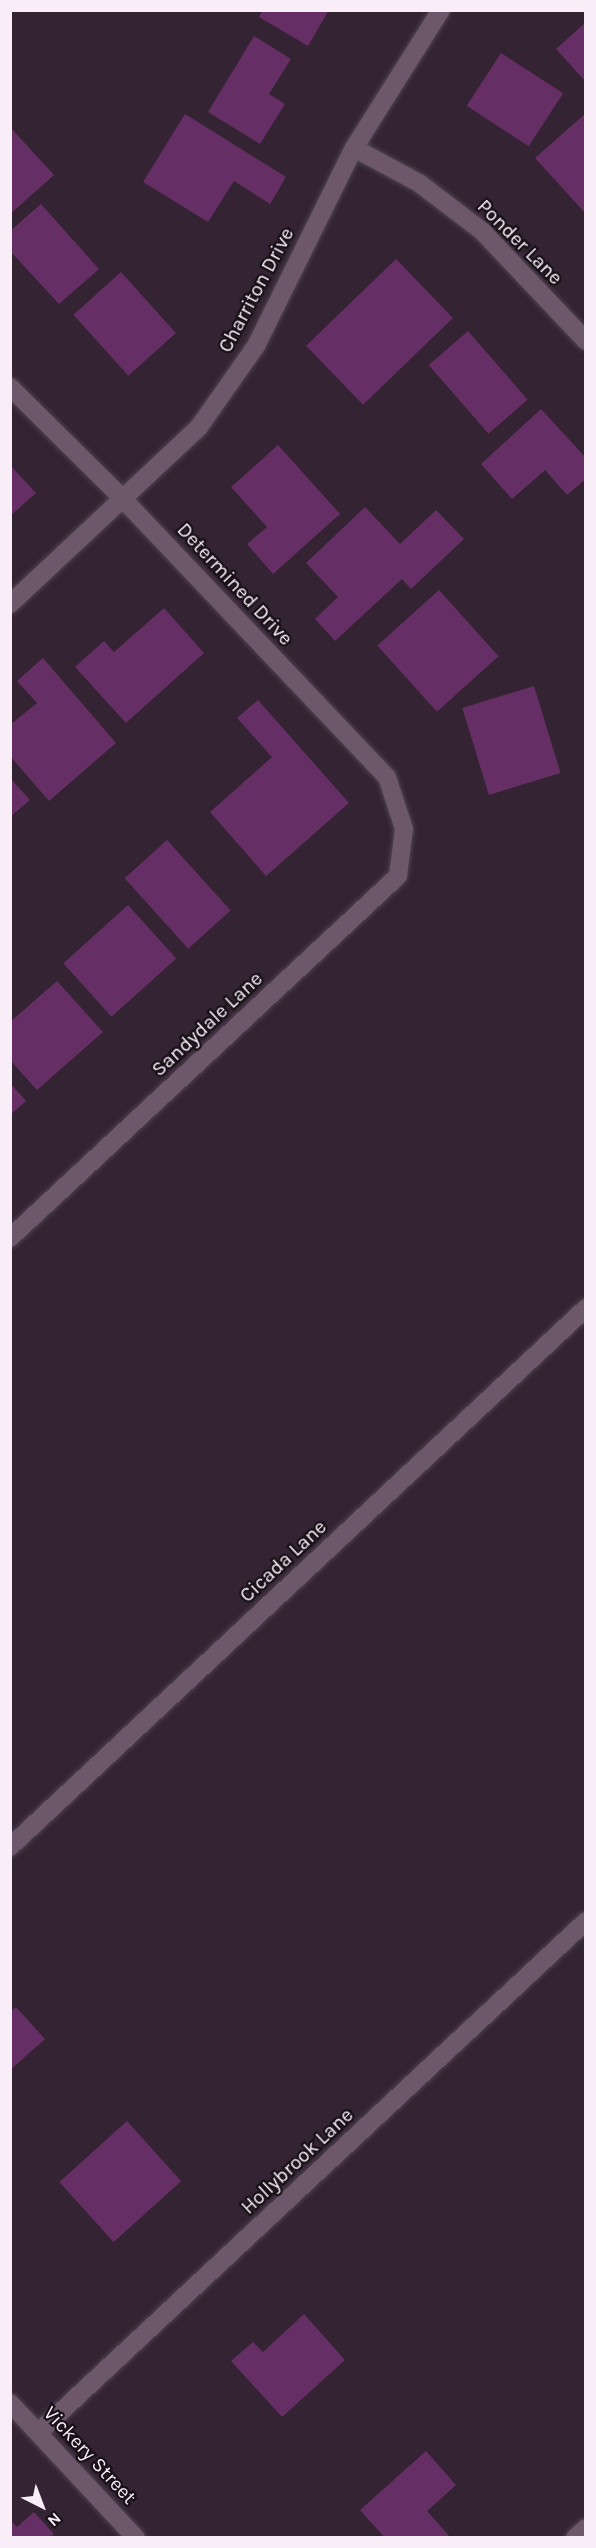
<!DOCTYPE html>
<html>
<head>
<meta charset="utf-8">
<style>
  body { margin:0 }
  #map { position:relative; width:596px; height:2548px; overflow:hidden; background:#342433; font-family:Karla,sans-serif }
  div>[style] { position:absolute }
  [style*='--x'] { left:calc(var(--x)*1px); top:calc(var(--y)*1px); width:calc(var(--w)*1px); rotate:calc(var(--a)*1deg) }
  .building>* { inset:0; background:#652e64; transform-origin:0 0 }
  .roads { filter:drop-shadow(0 0 2px #504250) drop-shadow(0 0 2px #504250) }
  .minor>* { height:18px; margin:-9px; padding:0 9px; transform-origin:9px; border-radius:9px; background:#6c586a }
  span { translate:-50% -50%; white-space:nowrap; text-align:center; line-height:1.15; -webkit-text-stroke:4.5px #171017; paint-order:stroke }
  .street-label { font-size:20px; color:#f9eef8 }
  .frame { position:absolute; inset:0; border:12px solid #f9eef8; pointer-events:none }
  .north { position:absolute; left:12px; top:2476px; width:60px; height:60px; -webkit-text-stroke:4px #171017; paint-order:stroke; rotate:138deg; font-size:16px; font-weight:700; line-height:24px; text-align:center; color:#f9eef8 }
  .north::after { content:''; display:block; margin:auto; width:21px; height:27px; background:#f9eef8; clip-path:polygon(50% 0,100% 100%,50% 72%,0 100%) }
</style>
</head>
<body>
<div id="map">
  <div class="building">
    <i style="clip-path:polygon(263px 10px,329px 10px,308px 46px,259px 17px)"></i>
    <i style="clip-path:polygon(586px 22px,586px 82px,556px 49px)"></i>
    <i style="clip-path:polygon(254px 36px,291px 59px,269px 94px,285px 104px,260px 144px,208px 112px)"></i>
    <i style="left:501px;top:53px;width:74px;height:63px;rotate:33deg"></i>
    <i style="clip-path:polygon(586px 113px,586px 214px,535px 158px)"></i>
    <i style="clip-path:polygon(185px 114px,286px 177px,270px 204px,234px 181px,208px 222px,143px 182px)"></i>
    <i style="clip-path:polygon(10px 127px,54px 175px,10px 214px)"></i>
    <i style="clip-path:polygon(41px 204px,99px 269px,59px 304px,10px 251px,10px 231px)"></i>
    <i style="left:396px;top:259px;width:82px;height:125px;rotate:46deg"></i>
    <i style="left:121px;top:272px;width:82px;height:64px;rotate:48deg"></i>
    <i style="left:468px;top:331px;width:91px;height:52px;rotate:49deg"></i>
    <i style="clip-path:polygon(541px 409px,586px 458px,586px 479px,567px 495px,545px 470px,512px 499px,481px 464px)"></i>
    <i style="clip-path:polygon(278px 445px,340px 514px,273px 574px,247px 544px,267px 527px,231px 487px)"></i>
    <i style="clip-path:polygon(10px 465px,36px 493px,10px 516px)"></i>
    <i style="clip-path:polygon(365px 507px,400px 544px,436px 510px,464px 539px,411px 589px,402px 579px,335px 641px,315px 619px,338px 597px,306px 563px)"></i>
    <i style="left:439px;top:590px;width:89px;height:83px;rotate:48deg"></i>
    <i style="clip-path:polygon(164px 608px,204px 653px,126px 723px,75px 667px,104px 641px,114px 652px)"></i>
    <i style="clip-path:polygon(43px 658px,116px 743px,49px 801px,10px 756px,10px 725px,37px 703px,17px 681px)"></i>
    <i style="left:534px;top:686px;width:91px;height:75px;rotate:73deg"></i>
    <i style="clip-path:polygon(258px 700px,349px 803px,266px 876px,210px 812px,272px 757px,237px 718px)"></i>
    <i style="clip-path:polygon(10px 778px,30px 800px,10px 817px)"></i>
    <i style="left:167px;top:840px;width:95px;height:57px;rotate:48deg"></i>
    <i style="left:128px;top:905px;width:72px;height:87px;rotate:48deg"></i>
    <i style="clip-path:polygon(57px 981px,103px 1032px,37px 1090px,10px 1060px,10px 1022px)"></i>
    <i style="clip-path:polygon(10px 1083px,26px 1101px,10px 1115px)"></i>
    <i style="clip-path:polygon(16px 2007px,45px 2039px,10px 2070px,10px 2012px)"></i>
    <i style="left:127px;top:2121px;width:81px;height:91px;rotate:48deg"></i>
    <i style="clip-path:polygon(304px 2314px,345px 2360px,282px 2417px,231px 2361px,253px 2342px,263px 2352px)"></i>
    <i style="clip-path:polygon(426px 2451px,456px 2485px,427px 2511px,451px 2538px,385px 2538px,360px 2510px)"></i>
    <i style="clip-path:polygon(34px 2512px,54px 2534px,50px 2538px,10px 2538px,10px 2520px,17px 2527px)"></i>
  </div>
  <div class="roads">
    <div class="minor">
      <i style="--x:354;--y:148;--w:74;--a:28.3"></i>
      <i style="--x:419;--y:183;--w:81;--a:37.4"></i>
      <i style="--x:483;--y:232;--w:150;--a:46.6"></i>
      <i style="--x:10;--y:387;--w:159;--a:44.7"></i>
      <i style="--x:123;--y:499;--w:383;--a:46.5"></i>
      <i style="--x:387;--y:777;--w:55;--a:71.9"></i>
      <i style="--x:404;--y:829;--w:47;--a:97.3"></i>
      <i style="--x:398;--y:876;--w:531;--a:136.99"></i>
      <i style="--x:10;--y:604;--w:259;--a:-43.1"></i>
      <i style="--x:199;--y:427;--w:99;--a:-54.9"></i>
      <i style="--x:256;--y:346;--w:221;--a:-63.7"></i>
      <i style="--x:354;--y:148;--w:163;--a:-57.8"></i>
      <i style="--x:10;--y:1847;--w:789;--a:-43.1"></i>
      <i style="--x:10;--y:2403;--w:185;--a:47"></i>
      <i style="--x:38;--y:2433;--w:750;--a:-43.05"></i>
      <i style="--x:575;--y:2538;--w:15;--a:-42"></i>
    </div>
  </div>
  <div class="street-label">
    <span style="left:520px;top:242px;rotate:45deg">Ponder Lane</span>
    <span style="left:256px;top:290px;rotate:-62deg">Charriton Drive</span>
    <span style="left:235px;top:584px;rotate:47deg">Determined Drive</span>
    <span style="left:207px;top:1024px;rotate:-43deg">Sandydale Lane</span>
    <span style="left:283px;top:1561px;rotate:-43deg">Cicada Lane</span>
    <span style="left:297px;top:2161px;rotate:-43deg">Hollybrook Lane</span>
    <span style="left:90px;top:2455px;rotate:47deg">Vickery Street</span>
  </div>
  <div class="frame"></div>
  <div class="north">N</div>
</div>
</body>
</html>
